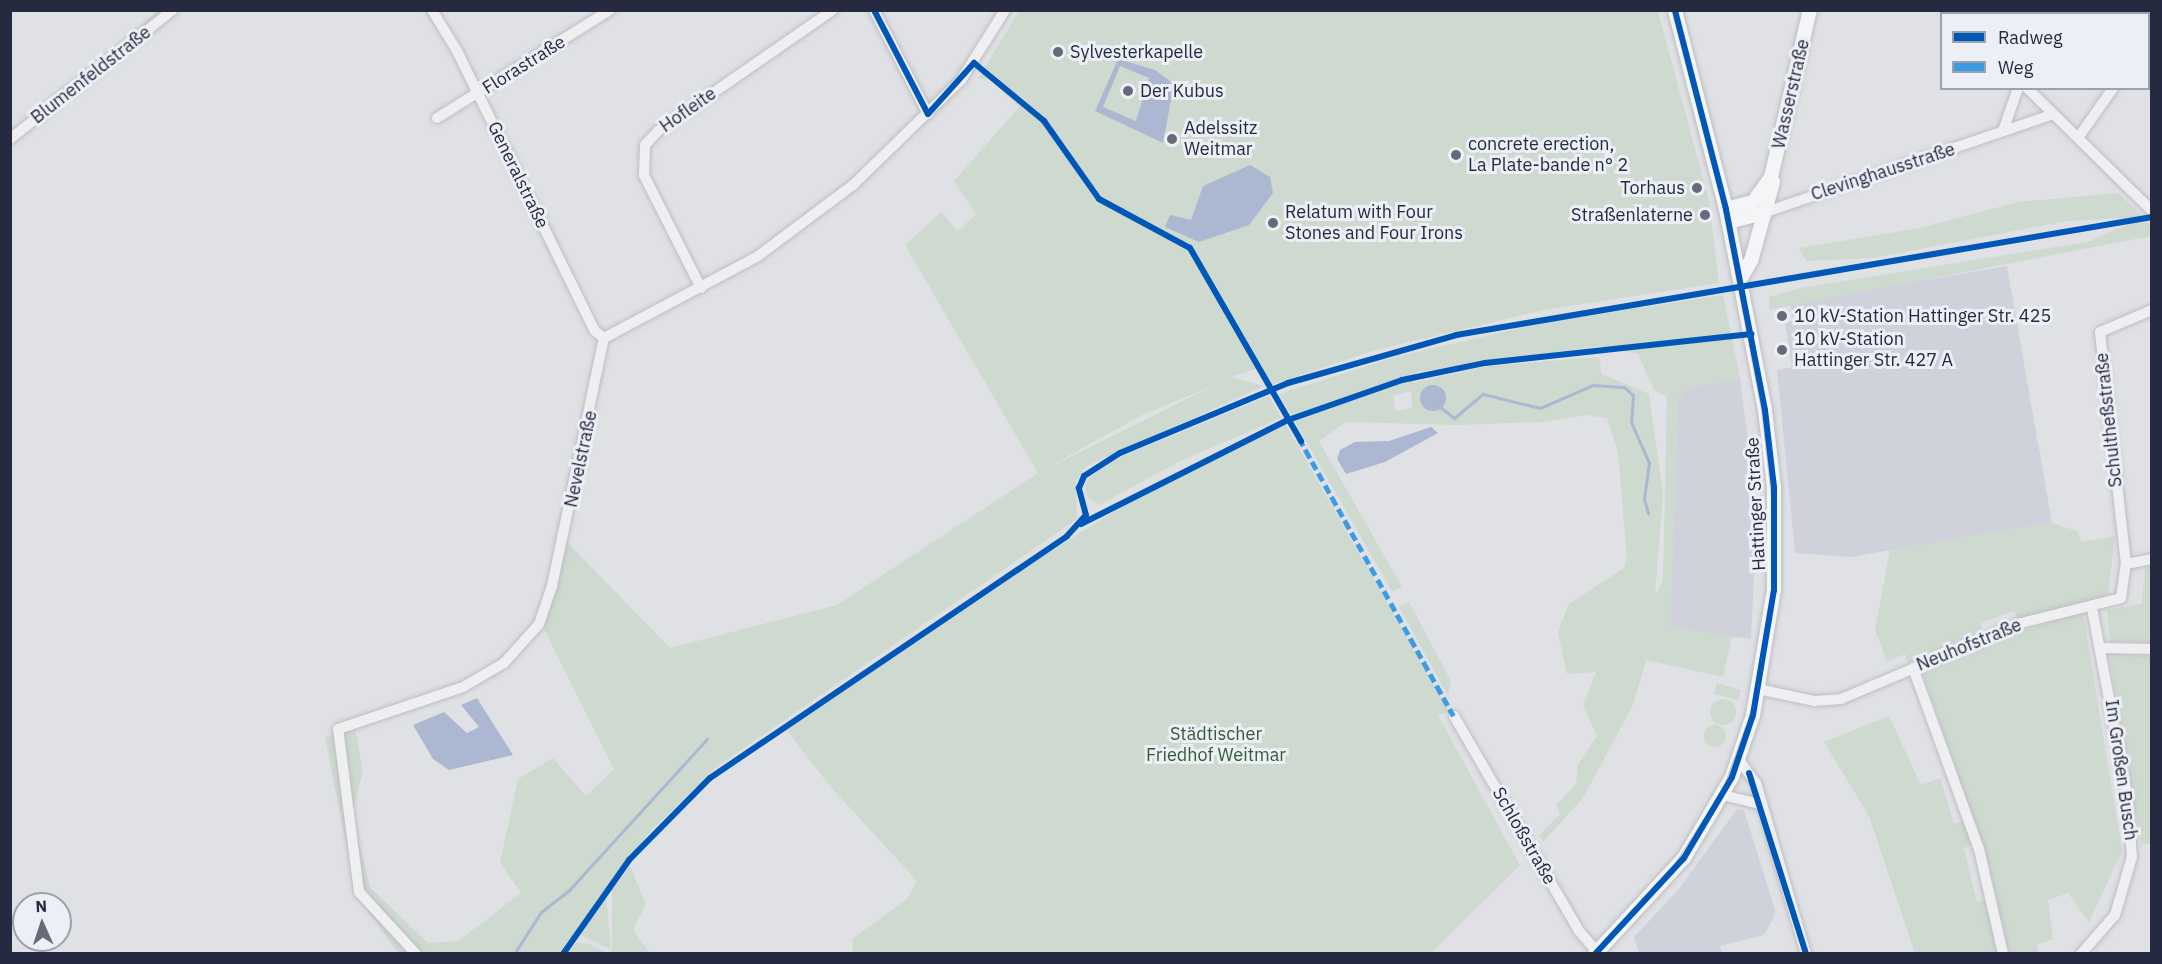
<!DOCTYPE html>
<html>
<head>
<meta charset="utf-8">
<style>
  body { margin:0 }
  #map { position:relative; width:2162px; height:964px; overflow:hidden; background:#e0e1e5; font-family:"IBM Plex Sans",sans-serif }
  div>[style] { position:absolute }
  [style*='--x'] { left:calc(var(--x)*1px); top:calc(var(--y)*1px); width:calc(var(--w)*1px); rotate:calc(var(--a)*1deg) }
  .built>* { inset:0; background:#d0d2db }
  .green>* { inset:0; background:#ced9d0; transform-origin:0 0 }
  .round { border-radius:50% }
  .water>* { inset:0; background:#acb7d2 }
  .stream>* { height:3px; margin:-1.5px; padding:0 1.5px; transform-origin:1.5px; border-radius:1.5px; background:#acb7d2 }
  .roads { filter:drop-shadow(0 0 2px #bdbec3) drop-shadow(0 0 2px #bdbec3) }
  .minor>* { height:10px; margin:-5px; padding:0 5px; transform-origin:5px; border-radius:5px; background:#efeff2 }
  .secondary>* { height:14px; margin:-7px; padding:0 7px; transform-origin:7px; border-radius:7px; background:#f4f5f6 }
  .tram>* { height:1.5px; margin:-0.75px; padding:0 0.75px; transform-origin:0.75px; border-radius:0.75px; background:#c8c9cd }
  .quiet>* { height:4.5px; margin-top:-2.25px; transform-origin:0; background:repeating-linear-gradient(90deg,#3c9ce3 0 9px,transparent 0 13.5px) }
  .cycleway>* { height:6px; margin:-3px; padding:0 3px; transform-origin:3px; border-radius:3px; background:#0057b8 }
  .dots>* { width:16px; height:16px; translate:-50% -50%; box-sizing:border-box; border:3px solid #edeff6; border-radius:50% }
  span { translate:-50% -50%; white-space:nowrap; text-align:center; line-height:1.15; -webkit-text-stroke:6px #edeff6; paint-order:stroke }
  .poi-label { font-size:18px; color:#262a40 }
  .left { translate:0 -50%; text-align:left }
  .right { translate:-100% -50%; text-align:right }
  .street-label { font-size:18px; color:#262a40 }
  .park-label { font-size:18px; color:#335c33 }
  .frame { position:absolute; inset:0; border:12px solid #262a40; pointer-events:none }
  .legend { position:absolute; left:1940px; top:12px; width:210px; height:78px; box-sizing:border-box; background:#edeff6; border:2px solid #9da0ad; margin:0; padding:8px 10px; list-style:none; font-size:18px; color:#262a40 }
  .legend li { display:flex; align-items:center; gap:12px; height:30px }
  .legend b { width:30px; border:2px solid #9da0ad }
  .north { position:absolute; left:12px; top:892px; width:60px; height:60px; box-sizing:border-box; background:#edeff6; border:2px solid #9da0ad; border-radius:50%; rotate:357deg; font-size:16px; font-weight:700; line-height:24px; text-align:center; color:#262a40 }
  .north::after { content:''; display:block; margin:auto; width:21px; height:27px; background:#676a7a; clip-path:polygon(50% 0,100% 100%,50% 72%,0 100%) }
</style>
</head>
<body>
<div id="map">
  <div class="built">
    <i style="clip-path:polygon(2007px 266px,2052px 523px,1850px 557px,1795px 553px,1777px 370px,1792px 367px,1785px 323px,1793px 321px,1790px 303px)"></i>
    <i style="clip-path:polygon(1740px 378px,1757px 511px,1751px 639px,1670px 628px,1678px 399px,1689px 387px)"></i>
    <i style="clip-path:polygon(1737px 809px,1744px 810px,1776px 913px,1764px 935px,1720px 946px,1722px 953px,1639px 953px,1634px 937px,1678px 890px)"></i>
  </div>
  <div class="green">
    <i style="clip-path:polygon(158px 11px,164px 11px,12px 126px)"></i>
    <i style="clip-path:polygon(evenodd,1019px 11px,1658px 11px,1708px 197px,1719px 283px,1544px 310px,1372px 351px,1272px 385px,1262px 367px,1231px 377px,1264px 386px,1085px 467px,1076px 481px,1077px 519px,716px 767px,649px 833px,559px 953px,398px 953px,356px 895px,325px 737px,355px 727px,363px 772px,352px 813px,370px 887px,428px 943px,458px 941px,521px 893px,500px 863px,518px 779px,553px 758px,586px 796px,614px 769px,542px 625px,567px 542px,670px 648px,837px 605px,1038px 473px,905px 245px,941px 212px,958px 231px,976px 214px,954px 181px,1019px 107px,990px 79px,978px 79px,1019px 11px,1215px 385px,1056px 464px,1056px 463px,1142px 415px,1215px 385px)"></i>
    <i style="clip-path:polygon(2118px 193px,2151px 225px,2151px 236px,1769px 310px,1769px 297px,1800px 288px,2087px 242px,2129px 224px,2121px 218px,2067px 221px,1873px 258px,1806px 261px,1799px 248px,1920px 228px,2018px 202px)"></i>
    <i style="clip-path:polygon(evenodd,1723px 295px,1740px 378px,1689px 387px,1678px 399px,1670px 627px,1732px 636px,1723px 677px,1646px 660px,1633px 705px,1583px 798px,1543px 842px,1539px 835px,1560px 814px,1556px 805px,1576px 784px,1578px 764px,1597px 736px,1583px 706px,1596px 672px,1567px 674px,1558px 633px,1568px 605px,1624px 568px,1627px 558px,1618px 452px,1607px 418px,1585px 415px,1543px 422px,1460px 425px,1346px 422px,1319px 441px,1402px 587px,1392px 591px,1279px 394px,1395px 357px,1547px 322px,1723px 295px,1599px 346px,1638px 354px,1654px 390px,1667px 397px,1663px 581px,1655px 594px,1663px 494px,1649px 394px,1602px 374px,1599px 357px,1488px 366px,1413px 383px,1416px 372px,1599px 346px,1723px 295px,1411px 391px,1412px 408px,1396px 411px,1393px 396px,1411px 391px)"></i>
    <i style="clip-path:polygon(1269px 396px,1281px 418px,1182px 460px,1099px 505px,1088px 498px,1085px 484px,1090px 477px,1118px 458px)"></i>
    <i style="clip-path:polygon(1286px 425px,1449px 712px,1438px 715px,1520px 865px,1431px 953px,853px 953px,852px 939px,907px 899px,917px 881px,829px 785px,786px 729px,993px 587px,1159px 484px)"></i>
    <i style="clip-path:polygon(2052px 523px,2077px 531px,2082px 542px,2115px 536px,2108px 596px,2017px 619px,2014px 611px,1981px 623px,1983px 631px,1908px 663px,1905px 654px,1887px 662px,1875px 630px,1890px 550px)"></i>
    <i style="clip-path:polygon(2151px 566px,2151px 643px,2110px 641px,2107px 610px,2142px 604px,2145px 568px)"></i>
    <i style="clip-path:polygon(1409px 602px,1451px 681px,1448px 696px,1399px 607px)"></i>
    <i style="clip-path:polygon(2083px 613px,2122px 851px,2089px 922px,2068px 893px,2048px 900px,2053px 939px,2036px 945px,2039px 953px,2009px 953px,1990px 868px,1922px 670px,2001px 637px)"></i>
    <i style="clip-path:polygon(2109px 654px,2151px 656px,2151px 843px,2141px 844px)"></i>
    <i style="left:1717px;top:683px;width:25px;height:11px;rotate:16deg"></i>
    <i class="round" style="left:1710px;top:699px;width:26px;height:26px"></i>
    <i style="clip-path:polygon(1889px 716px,1921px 785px,1940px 778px,1954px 823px,1964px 821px,1971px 845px,1964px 848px,1977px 902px,1987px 899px,1997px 953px,1915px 953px,1869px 816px,1824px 742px)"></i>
    <i class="round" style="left:1704px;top:725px;width:22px;height:22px"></i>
    <i style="clip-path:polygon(630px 866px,646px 904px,633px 930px,650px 953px,612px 953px,612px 890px)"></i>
    <i style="clip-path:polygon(606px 897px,611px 947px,609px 949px,581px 935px)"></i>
    <i style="clip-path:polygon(576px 943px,587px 943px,607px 953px,567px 953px)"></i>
  </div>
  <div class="water">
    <i style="clip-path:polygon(evenodd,1118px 59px,1155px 70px,1174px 84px,1163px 143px,1095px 111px,1118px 59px,1120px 66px,1149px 78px,1136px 121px,1103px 107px,1120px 66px)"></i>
    <i style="clip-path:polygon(1250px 165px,1270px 177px,1273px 193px,1249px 225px,1199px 242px,1165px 227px,1170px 215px,1191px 220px,1203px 186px)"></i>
    <i class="round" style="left:1420px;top:385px;width:26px;height:26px"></i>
    <i style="clip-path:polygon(1431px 427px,1438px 433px,1385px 462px,1346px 474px,1337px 459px,1340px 450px,1355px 442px,1389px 441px)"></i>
    <i style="clip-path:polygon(477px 698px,513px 755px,449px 770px,433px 759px,413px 725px,444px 712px,467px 733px,479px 727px,461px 705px)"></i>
  </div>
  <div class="stream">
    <i style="--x:1440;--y:407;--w:18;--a:38"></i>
    <i style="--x:1454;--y:418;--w:38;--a:-40"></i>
    <i style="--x:1483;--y:394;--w:59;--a:13.8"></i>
    <i style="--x:1540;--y:408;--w:58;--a:-23.5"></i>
    <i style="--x:1593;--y:385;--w:31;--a:4"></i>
    <i style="--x:1624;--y:387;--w:12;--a:42"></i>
    <i style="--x:1633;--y:395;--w:27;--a:94"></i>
    <i style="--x:1631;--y:422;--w:45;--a:66.3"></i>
    <i style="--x:1649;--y:463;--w:36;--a:98"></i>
    <i style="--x:1644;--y:499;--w:15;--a:74"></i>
    <i style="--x:514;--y:954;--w:50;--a:-57.3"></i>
    <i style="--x:541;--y:912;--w:37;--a:-38"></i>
    <i style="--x:570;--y:889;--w:203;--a:-47.6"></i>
  </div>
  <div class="roads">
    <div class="minor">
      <i style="--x:432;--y:10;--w:48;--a:58.6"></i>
      <i style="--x:457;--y:51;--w:311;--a:63.8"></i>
      <i style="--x:594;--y:330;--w:13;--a:39"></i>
      <i style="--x:874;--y:10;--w:117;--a:62.6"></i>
      <i style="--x:1968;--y:10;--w:4;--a:63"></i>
      <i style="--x:2148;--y:33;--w:6;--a:-51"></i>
      <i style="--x:2027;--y:88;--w:175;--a:44.5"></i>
      <i style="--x:437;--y:118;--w:204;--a:-32"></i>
      <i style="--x:2003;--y:131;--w:46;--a:-70.8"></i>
      <i style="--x:2078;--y:138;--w:61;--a:-55"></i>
      <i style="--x:10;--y:139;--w:208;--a:-38.4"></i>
      <i style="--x:1763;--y:213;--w:306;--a:-18.8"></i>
      <i style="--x:701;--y:288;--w:127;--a:-116.8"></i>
      <i style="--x:644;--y:175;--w:30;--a:-88"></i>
      <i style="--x:645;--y:145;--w:19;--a:-47"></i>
      <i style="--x:658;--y:131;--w:213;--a:-34.7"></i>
      <i style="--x:604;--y:338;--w:174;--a:-28"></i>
      <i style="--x:758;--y:256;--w:119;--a:-36.8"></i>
      <i style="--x:853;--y:185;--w:151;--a:-44.2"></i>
      <i style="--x:961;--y:80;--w:83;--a:-57.8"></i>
      <i style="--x:2126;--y:564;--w:26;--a:-11"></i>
      <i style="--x:2102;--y:648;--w:50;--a:1.1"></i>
      <i style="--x:1913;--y:668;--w:193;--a:70"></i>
      <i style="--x:1979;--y:849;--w:108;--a:77.1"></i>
      <i style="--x:1758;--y:689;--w:57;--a:12.1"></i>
      <i style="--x:1814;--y:701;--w:27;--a:-4"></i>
      <i style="--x:1841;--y:699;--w:195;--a:-22.9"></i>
      <i style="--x:2021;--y:623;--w:103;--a:-14"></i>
      <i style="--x:2121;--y:598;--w:34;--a:-82"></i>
      <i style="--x:2126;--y:564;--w:233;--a:-96.4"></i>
      <i style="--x:2100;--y:332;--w:56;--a:-22.9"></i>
      <i style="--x:1454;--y:716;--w:249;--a:59.8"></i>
      <i style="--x:1579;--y:931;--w:28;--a:49"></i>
      <i style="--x:1739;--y:760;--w:29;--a:54"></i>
      <i style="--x:1756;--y:783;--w:178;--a:73.7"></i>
      <i style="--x:1723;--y:795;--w:37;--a:14"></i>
      <i style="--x:416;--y:954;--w:84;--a:-132.6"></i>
      <i style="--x:359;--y:892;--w:164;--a:-97.3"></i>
      <i style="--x:338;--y:729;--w:132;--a:-18.6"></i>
      <i style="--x:463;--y:687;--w:48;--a:-30.3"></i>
      <i style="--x:504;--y:663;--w:52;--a:-48.1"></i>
      <i style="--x:539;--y:624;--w:40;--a:-71.1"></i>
      <i style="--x:552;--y:586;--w:253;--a:-78.2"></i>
      <i style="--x:2081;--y:954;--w:52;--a:-48.9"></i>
      <i style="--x:2115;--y:915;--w:60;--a:-73.7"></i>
      <i style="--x:2132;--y:857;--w:62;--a:-94.6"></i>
      <i style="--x:2127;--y:795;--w:190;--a:-100.6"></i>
    </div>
    <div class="secondary">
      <i style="--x:1726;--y:209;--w:28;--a:-15"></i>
      <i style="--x:1753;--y:202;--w:31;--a:-54"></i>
      <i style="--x:1771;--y:177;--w:171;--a:-76.9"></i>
      <i style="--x:1729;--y:222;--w:35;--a:-15"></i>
      <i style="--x:1741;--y:278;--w:20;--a:-60"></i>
      <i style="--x:1751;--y:261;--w:82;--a:-74.4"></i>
      <i style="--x:1595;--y:954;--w:131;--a:-47.2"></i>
      <i style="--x:1684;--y:858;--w:94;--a:-59.3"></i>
      <i style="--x:1732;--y:777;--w:65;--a:-71.3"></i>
      <i style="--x:1753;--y:715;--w:127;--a:-80.5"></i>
      <i style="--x:1774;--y:590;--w:103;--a:-90"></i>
      <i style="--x:1774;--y:487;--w:78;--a:-96.7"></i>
      <i style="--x:1765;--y:410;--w:205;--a:-101"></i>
      <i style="--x:1726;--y:209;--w:205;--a:-104.4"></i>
    </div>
  </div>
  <div class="tram">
    <i style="--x:1593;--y:954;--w:117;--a:-47.1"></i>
    <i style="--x:1673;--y:868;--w:92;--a:-57"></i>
    <i style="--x:1723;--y:791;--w:82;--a:-70"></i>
    <i style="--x:1751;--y:714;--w:121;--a:-80"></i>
    <i style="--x:1772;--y:595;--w:80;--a:-88.6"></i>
    <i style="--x:1774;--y:515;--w:106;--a:-96.5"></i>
    <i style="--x:1762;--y:410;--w:214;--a:-100.8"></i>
    <i style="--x:1722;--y:200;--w:196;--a:-104.7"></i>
  </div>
  <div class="quiet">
    <i style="--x:1299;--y:438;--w:318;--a:60.9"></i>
  </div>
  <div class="cycleway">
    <i style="--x:874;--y:10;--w:117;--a:62.6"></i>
    <i style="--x:928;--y:114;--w:69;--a:-48"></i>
    <i style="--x:974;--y:63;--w:91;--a:39.6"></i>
    <i style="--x:1044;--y:121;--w:95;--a:54.8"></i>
    <i style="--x:1099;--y:199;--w:103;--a:28.3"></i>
    <i style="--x:1190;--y:248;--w:223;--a:60.1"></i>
    <i style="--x:1081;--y:524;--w:232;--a:-26.7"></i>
    <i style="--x:1288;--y:420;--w:121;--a:-19.3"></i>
    <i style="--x:1402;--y:380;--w:85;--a:-11.6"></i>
    <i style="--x:1485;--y:363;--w:268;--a:-6.2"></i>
    <i style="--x:1749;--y:773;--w:190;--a:72.5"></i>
    <i style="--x:563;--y:954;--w:115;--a:-54.9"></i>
    <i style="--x:629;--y:860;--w:115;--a:-45.4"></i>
    <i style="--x:710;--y:778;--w:431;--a:-34.1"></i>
    <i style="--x:1067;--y:536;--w:28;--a:-48"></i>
    <i style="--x:1086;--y:515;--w:28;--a:-105"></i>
    <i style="--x:1079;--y:488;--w:13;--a:-67"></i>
    <i style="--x:1084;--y:476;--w:43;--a:-32.6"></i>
    <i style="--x:1120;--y:453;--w:182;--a:-22.6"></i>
    <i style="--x:1288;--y:383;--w:175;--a:-15.9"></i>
    <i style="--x:1456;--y:335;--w:706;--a:-9.62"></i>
    <i style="--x:1595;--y:954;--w:131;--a:-47.2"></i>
    <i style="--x:1684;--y:858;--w:94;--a:-59.3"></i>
    <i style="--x:1732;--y:777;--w:65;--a:-71.3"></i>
    <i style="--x:1753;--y:715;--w:127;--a:-80.5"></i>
    <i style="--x:1774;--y:590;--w:103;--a:-90"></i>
    <i style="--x:1774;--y:487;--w:78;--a:-96.7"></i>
    <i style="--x:1765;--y:410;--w:205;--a:-101"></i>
    <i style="--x:1726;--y:209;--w:205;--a:-104.4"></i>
  </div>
  <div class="dots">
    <i style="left:1058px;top:52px;background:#676a7a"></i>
    <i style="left:1128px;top:91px;background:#676a7a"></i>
    <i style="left:1172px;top:139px;background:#676a7a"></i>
    <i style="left:1456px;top:155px;background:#676a7a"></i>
    <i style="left:1697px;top:188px;background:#676a7a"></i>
    <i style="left:1705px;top:215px;background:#676a7a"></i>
    <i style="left:1273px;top:223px;background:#676a7a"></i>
    <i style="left:1782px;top:316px;background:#676a7a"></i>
    <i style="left:1782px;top:350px;background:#676a7a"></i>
  </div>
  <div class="poi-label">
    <span class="left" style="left:1070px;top:52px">Sylvesterkapelle</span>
    <span class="left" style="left:1140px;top:91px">Der Kubus</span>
    <span class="left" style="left:1184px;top:139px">Adelssitz<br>Weitmar</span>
    <span class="left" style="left:1468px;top:155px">concrete erection,<br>La Plate-bande n° 2</span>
    <span class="right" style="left:1685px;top:188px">Torhaus</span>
    <span class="left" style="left:1285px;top:223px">Relatum with Four<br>Stones and Four Irons</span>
    <span class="right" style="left:1693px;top:215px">Straßenlaterne</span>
    <span class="left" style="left:1794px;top:316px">10 kV-Station Hattinger Str. 425</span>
    <span class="left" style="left:1794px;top:350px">10 kV-Station<br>Hattinger Str. 427 A</span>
  </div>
  <div class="street-label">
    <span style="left:524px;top:65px;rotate:-32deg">Florastraße</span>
    <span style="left:91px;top:75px;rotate:-38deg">Blumenfeldstraße</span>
    <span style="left:1791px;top:94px;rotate:-77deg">Wasserstraße</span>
    <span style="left:688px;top:110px;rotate:-35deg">Hofleite</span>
    <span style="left:1883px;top:172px;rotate:-18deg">Clevinghausstraße</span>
    <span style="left:518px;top:175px;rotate:64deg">Generalstraße</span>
    <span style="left:2109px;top:420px;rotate:-96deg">Schultheßstraße</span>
    <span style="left:581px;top:459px;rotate:-78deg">Nevelstraße</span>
    <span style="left:1756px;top:504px;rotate:-93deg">Hattinger Straße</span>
    <span style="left:1969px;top:645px;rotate:-22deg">Neuhofstraße</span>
    <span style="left:2121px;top:770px;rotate:82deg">Im Großen Busch</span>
    <span style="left:1524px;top:836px;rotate:60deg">Schloßstraße</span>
  </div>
  <div class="park-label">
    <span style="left:1216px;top:745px">Städtischer<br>Friedhof Weitmar</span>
  </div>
  <div class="frame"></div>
  <ul class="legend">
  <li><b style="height:8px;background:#0057b8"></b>Radweg</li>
  <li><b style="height:8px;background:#3c9ce3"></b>Weg</li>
  </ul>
  <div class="north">N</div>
</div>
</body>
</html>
